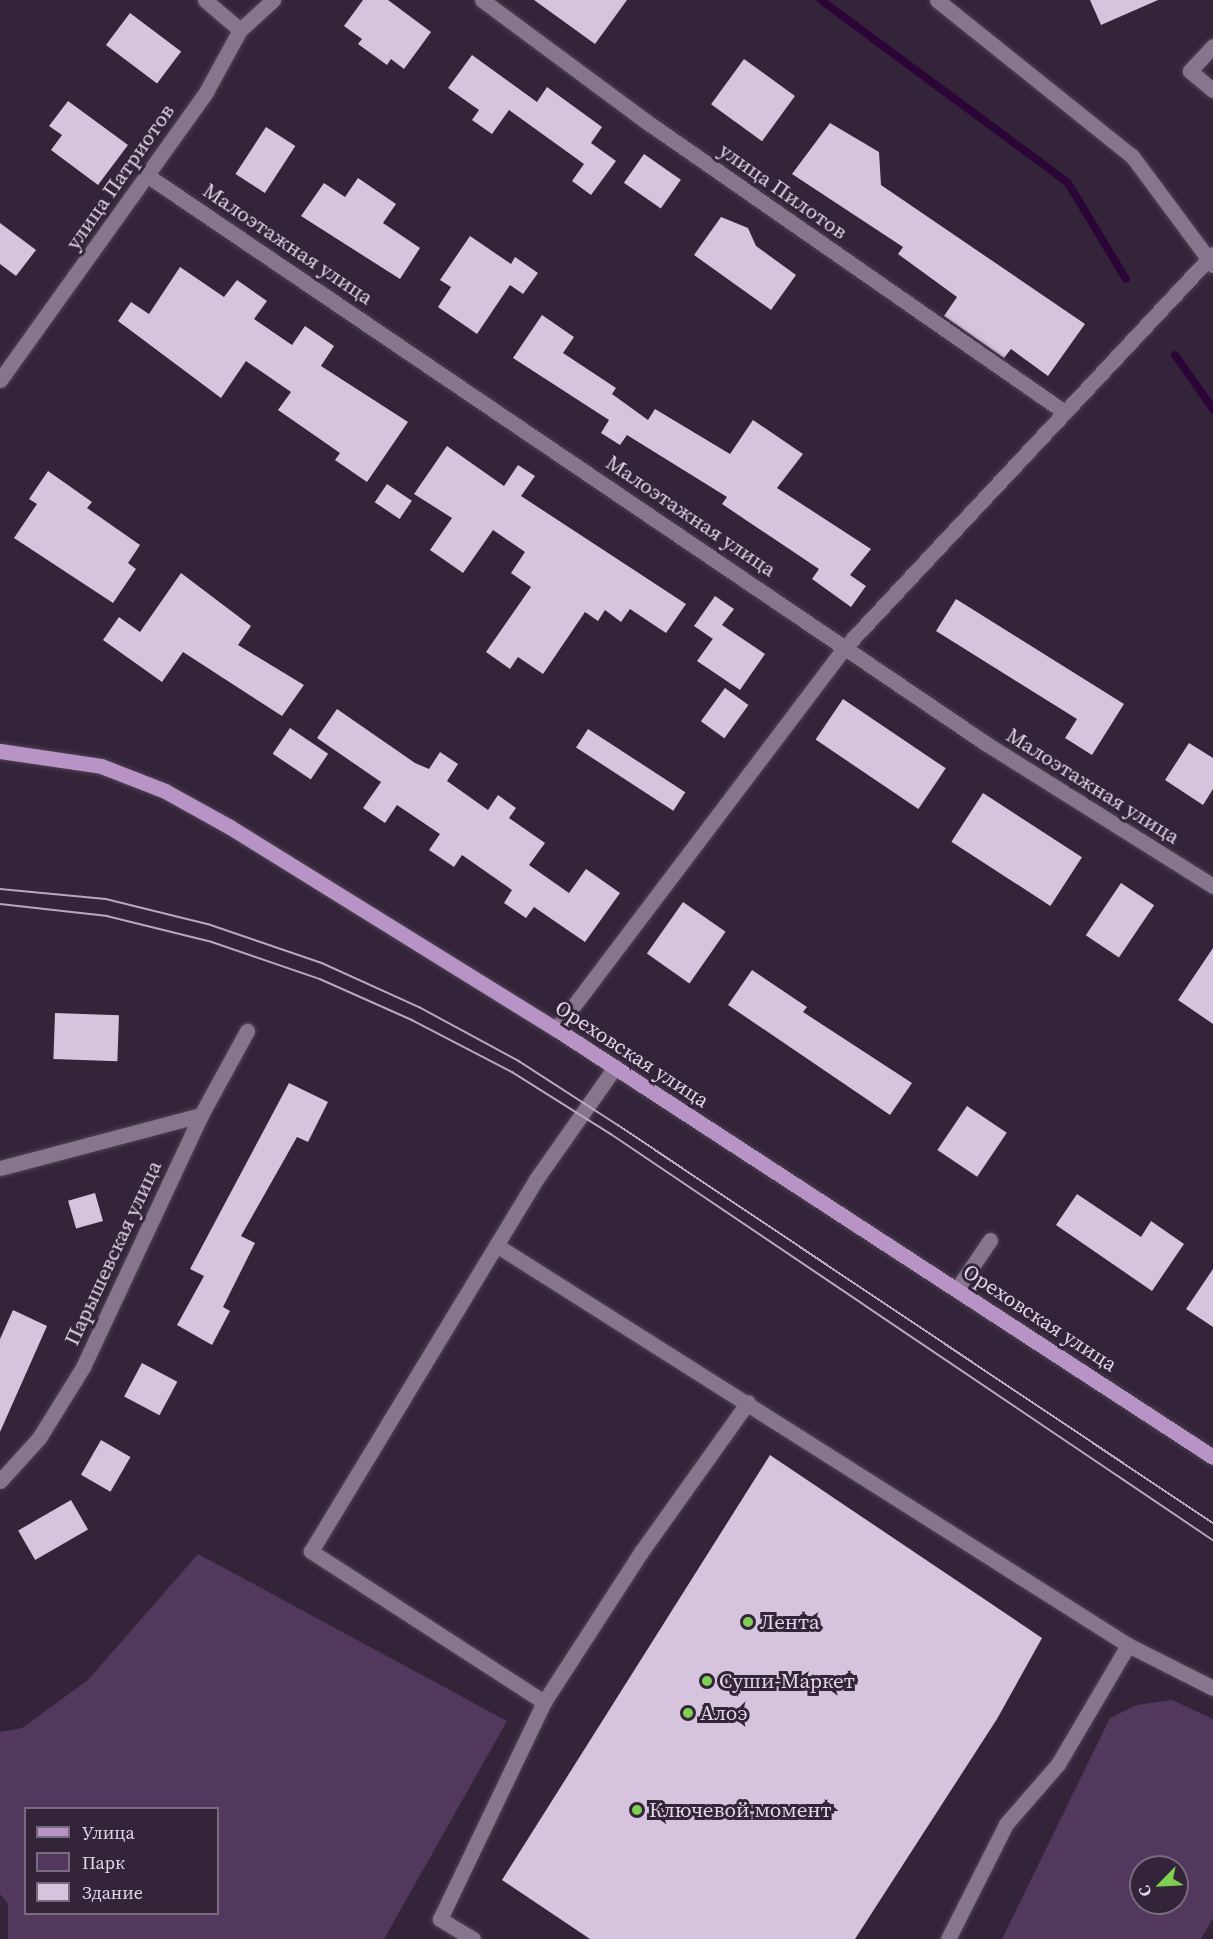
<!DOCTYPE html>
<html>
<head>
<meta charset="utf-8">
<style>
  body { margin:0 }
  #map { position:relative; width:1213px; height:1939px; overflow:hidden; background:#332439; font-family:"Source Serif 4",serif }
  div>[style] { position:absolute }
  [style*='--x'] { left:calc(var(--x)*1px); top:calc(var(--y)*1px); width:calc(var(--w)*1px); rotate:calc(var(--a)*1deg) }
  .green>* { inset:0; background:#52385d }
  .stream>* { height:8px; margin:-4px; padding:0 4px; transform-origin:4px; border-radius:4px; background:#2b0537 }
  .building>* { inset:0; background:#d6c3de; transform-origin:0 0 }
  .roads { filter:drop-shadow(0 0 2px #4e4153) drop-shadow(0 0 2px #4e4153) }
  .minor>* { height:15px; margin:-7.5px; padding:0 7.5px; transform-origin:7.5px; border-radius:7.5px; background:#87758e }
  .major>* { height:15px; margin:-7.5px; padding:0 7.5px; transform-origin:7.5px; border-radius:7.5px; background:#b794c5 }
  .tram>* { height:1.5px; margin:-0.75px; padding:0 0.75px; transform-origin:0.75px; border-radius:0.75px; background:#b6aaba }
  .dots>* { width:16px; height:16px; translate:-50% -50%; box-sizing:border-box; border:3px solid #332439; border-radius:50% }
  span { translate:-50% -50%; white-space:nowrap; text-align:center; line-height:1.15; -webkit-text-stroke:6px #332439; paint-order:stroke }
  .street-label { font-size:21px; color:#e0d6e4 }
  .poi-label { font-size:21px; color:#e0d6e4 }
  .left { translate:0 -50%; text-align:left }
  .legend { position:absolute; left:24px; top:1807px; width:195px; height:108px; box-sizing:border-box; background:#332439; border:2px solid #786b7d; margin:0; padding:8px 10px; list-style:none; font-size:18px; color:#e0d6e4 }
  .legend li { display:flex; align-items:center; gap:12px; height:30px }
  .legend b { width:30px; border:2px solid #786b7d }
  .north { position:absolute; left:1129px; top:1855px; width:60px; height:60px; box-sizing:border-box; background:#332439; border:2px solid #786b7d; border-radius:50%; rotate:246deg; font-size:16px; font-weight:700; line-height:24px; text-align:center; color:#e0d6e4 }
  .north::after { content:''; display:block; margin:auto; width:21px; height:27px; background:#7fd052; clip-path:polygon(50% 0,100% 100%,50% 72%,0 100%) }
</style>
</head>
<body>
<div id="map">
  <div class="green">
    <i style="clip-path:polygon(evenodd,198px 1554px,507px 1721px,384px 1939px,8px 1939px,8px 1904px,0 1894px,0 1732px,22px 1728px,88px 1680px,198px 1554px,26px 1808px,218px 1808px,218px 1914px,26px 1914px,26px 1808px)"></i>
    <i style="clip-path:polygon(evenodd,1172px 1700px,1213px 1719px,1213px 1918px,1201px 1939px,1002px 1939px,1110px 1718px,1137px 1705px,1172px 1700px,1141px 1867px,1177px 1867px,1177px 1903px,1141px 1903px,1141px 1867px)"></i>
  </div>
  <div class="stream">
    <i style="--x:821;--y:0;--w:307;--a:36.5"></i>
    <i style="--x:1068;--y:183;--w:112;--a:58.9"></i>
    <i style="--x:1175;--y:355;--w:66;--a:54.9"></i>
  </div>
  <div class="building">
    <i style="clip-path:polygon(363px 0,388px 0,431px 32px,404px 69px,391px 59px,387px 65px,358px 44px,362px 39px,344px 26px)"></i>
    <i style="clip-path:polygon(534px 0,627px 0,595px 44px)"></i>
    <i style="clip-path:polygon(1090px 0,1158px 0,1101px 25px)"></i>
    <i style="left:130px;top:13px;width:64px;height:40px;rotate:37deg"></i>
    <i style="clip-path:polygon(472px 55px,537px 102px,547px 87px,602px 127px,591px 143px,616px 161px,591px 195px,572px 181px,584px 164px,509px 110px,492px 134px,472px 120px,479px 110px,448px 88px)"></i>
    <i style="left:744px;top:59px;width:63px;height:56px;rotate:36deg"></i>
    <i style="clip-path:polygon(68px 101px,128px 145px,98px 185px,51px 150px,62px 135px,49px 126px)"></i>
    <i style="clip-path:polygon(830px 123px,879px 152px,881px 185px,1085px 324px,1048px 376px,1011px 349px,1004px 358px,944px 316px,957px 297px,898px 254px,903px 247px,792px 174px)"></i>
    <i style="left:266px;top:127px;width:35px;height:56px;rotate:33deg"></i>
    <i style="left:644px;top:154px;width:45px;height:35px;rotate:35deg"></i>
    <i style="clip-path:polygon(358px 178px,396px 204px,383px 223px,420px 248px,400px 279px,301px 216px,324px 183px,345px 197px)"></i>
    <i style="clip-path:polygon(721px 217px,748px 228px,756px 246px,796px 275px,771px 310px,694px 255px)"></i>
    <i style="clip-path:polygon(0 223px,36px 250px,16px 276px,0 264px)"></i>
    <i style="clip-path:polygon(470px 236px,511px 264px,515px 257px,538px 273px,523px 294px,510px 285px,477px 334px,438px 307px,451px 287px,440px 280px)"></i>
    <i style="clip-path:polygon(180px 267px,224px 297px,237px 280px,267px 301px,254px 319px,292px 345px,305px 326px,334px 346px,321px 366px,408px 422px,367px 482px,335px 460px,340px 453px,278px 410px,291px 392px,246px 361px,221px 398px,118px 321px,131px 302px,149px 314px)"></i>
    <i style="clip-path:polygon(542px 315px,574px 337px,563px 353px,616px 388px,612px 394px,648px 420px,655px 409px,730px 454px,753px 420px,803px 454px,777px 488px,871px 549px,850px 575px,866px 586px,851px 607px,812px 579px,819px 569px,722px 504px,727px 497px,627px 435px,620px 445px,601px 433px,609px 420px,513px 358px)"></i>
    <i style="clip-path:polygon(447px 446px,504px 486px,518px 465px,535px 476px,521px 496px,686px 604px,666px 633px,630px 609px,621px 622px,605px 610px,598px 621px,585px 612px,543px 674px,518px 657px,510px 669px,486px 652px,531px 587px,511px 573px,525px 552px,493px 530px,463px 573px,430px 550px,452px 518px,414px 494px)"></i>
    <i style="clip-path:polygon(48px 471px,92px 502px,87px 508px,140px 545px,128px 563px,136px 569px,113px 603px,14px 538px,37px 504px,29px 499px)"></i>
    <i style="left:387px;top:484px;width:30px;height:22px;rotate:34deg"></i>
    <i style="clip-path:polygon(181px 573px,251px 626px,238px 645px,304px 685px,282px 716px,183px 652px,162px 682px,103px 640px,119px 617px,140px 632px)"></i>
    <i style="clip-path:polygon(715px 596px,734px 609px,722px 625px,765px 654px,740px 690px,697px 661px,717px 633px,713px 639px,694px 626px)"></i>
    <i style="clip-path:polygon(956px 599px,1124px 704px,1092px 755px,1065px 738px,1077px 719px,936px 631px)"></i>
    <i style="left:725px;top:688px;width:29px;height:41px;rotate:36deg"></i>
    <i style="left:843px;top:699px;width:124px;height:49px;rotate:34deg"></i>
    <i style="clip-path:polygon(337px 709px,415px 763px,429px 769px,440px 752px,458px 764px,447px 781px,488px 810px,498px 795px,516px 808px,509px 818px,545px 843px,529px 865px,569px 893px,586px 869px,620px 893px,585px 942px,534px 907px,526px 918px,504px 903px,512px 890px,462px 855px,454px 867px,429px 850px,440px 834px,397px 805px,385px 823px,363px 808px,381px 782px,317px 738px)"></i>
    <i style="left:290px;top:728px;width:46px;height:31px;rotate:34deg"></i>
    <i style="left:588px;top:729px;width:116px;height:22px;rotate:33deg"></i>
    <i style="clip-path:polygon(1189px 743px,1213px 758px,1213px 789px,1203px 805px,1165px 780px)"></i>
    <i style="left:983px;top:793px;width:118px;height:58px;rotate:33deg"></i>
    <i style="left:1121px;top:883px;width:40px;height:63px;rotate:34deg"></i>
    <i style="left:683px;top:902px;width:52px;height:63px;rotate:35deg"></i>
    <i style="clip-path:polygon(1213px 948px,1213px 1024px,1178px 1000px)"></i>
    <i style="clip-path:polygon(752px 970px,807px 1007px,803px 1012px,912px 1083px,890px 1115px,728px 1005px)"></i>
    <i style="left:55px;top:1013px;width:64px;height:46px;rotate:2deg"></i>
    <i style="clip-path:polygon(289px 1083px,328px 1102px,308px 1142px,297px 1137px,241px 1236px,255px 1243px,223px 1307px,230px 1311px,212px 1345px,177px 1325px,204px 1276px,190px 1269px)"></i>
    <i style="left:967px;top:1106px;width:48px;height:53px;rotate:34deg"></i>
    <i style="left:95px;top:1193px;width:29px;height:28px;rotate:74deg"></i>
    <i style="clip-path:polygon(1077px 1194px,1141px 1237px,1151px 1221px,1184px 1244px,1152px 1291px,1056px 1225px)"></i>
    <i style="clip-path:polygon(1213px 1269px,1213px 1327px,1186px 1309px)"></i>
    <i style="clip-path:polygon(13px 1310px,47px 1326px,0 1432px,0 1339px)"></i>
    <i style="left:142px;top:1363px;width:40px;height:38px;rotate:28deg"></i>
    <i style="left:101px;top:1440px;width:34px;height:40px;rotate:30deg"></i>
    <i style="clip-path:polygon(770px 1455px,1042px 1638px,997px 1719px,855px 1939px,590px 1939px,502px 1880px)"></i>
    <i style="left:71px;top:1500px;width:34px;height:61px;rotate:60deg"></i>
  </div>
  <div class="roads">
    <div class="minor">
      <i style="--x:205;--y:0;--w:46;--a:40.6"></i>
      <i style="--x:482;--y:0;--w:205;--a:36.5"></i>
      <i style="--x:647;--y:122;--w:507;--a:34.79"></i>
      <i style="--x:937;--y:0;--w:250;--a:38.7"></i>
      <i style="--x:1132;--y:156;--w:136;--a:53.4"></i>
      <i style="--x:1213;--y:46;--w:34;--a:133"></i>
      <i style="--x:1190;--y:71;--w:30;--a:40"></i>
      <i style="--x:148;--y:176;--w:1011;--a:34.11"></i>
      <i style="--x:985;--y:743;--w:269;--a:32.1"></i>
      <i style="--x:0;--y:380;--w:354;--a:-54.4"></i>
      <i style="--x:206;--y:92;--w:71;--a:-61.3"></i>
      <i style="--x:240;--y:30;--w:45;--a:-42.3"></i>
      <i style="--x:556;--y:1029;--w:480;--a:-52.9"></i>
      <i style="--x:846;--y:646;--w:537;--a:-46.89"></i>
      <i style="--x:0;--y:1168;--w:208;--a:-14.8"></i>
      <i style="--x:496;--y:1245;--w:748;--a:32.33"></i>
      <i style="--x:1128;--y:1645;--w:95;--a:26.8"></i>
      <i style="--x:957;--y:1289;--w:59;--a:-56"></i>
      <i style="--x:0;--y:1481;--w:58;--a:-47.8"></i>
      <i style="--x:39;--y:1438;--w:84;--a:-58.2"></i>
      <i style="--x:83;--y:1367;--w:278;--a:-64.9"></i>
      <i style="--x:201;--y:1115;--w:96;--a:-61.3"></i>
      <i style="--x:544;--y:1702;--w:278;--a:-147.1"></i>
      <i style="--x:311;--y:1551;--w:436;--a:-58.8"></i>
      <i style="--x:537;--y:1178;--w:136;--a:-54.9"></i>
      <i style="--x:473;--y:1939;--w:39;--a:-149"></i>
      <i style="--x:440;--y:1919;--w:241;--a:-64.4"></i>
      <i style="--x:544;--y:1702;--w:179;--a:-57.1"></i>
      <i style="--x:641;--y:1552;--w:184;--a:-54.5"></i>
      <i style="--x:948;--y:1939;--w:129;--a:-63.2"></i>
      <i style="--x:1006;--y:1824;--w:79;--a:-49.1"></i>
      <i style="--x:1058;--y:1764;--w:138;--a:-59.5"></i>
    </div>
    <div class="major">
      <i style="--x:0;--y:751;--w:102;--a:8.4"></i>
      <i style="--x:101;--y:766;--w:69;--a:21.3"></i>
      <i style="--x:165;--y:791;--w:74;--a:29"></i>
      <i style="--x:230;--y:827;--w:384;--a:31.8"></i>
      <i style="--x:556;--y:1029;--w:784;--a:33.08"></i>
    </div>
  </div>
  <div class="tram">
    <i style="--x:0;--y:889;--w:106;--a:5.4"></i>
    <i style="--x:106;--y:899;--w:105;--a:13.8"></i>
    <i style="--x:208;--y:924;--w:120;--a:18.9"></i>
    <i style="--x:322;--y:963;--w:107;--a:24.4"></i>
    <i style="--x:419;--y:1007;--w:114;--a:28.4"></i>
    <i style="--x:519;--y:1061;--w:118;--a:32.9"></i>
    <i style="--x:618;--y:1125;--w:716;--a:33.78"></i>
    <i style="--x:0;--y:904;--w:108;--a:6.4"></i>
    <i style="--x:107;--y:916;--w:108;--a:13.9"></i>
    <i style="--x:212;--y:942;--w:114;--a:18.9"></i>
    <i style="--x:320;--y:979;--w:101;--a:24"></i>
    <i style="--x:412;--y:1020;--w:113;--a:27.5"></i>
    <i style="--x:512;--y:1072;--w:117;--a:32.1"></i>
    <i style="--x:611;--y:1134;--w:726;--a:34"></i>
  </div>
  <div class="dots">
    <i style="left:748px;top:1622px;background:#7fd052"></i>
    <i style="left:707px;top:1681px;background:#7fd052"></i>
    <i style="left:688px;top:1713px;background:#7fd052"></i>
    <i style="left:637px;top:1810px;background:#7fd052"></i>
  </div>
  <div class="street-label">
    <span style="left:120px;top:177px;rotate:-55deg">улица Патриотов</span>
    <span style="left:783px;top:191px;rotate:35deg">улица Пилотов</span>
    <span style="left:288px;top:244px;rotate:34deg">Малоэтажная улица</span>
    <span style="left:691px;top:516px;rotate:34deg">Малоэтажная улица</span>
    <span style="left:1093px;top:786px;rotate:32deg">Малоэтажная улица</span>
    <span style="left:632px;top:1054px;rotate:33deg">Ореховская улица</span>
    <span style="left:113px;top:1253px;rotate:-65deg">Парышевская улица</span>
    <span style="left:1040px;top:1318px;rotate:33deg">Ореховская улица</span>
  </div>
  <div class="poi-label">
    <span class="left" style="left:760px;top:1622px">Лента</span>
    <span class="left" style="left:719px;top:1681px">Суши-Маркет</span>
    <span class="left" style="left:700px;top:1713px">Алоэ</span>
    <span class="left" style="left:649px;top:1810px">Ключевой момент</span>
  </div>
  <ul class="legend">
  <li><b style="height:8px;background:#b794c5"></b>Улица</li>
  <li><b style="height:16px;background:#52385d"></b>Парк</li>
  <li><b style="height:16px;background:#d6c3de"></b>Здание</li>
  </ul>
  <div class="north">С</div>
</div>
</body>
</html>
